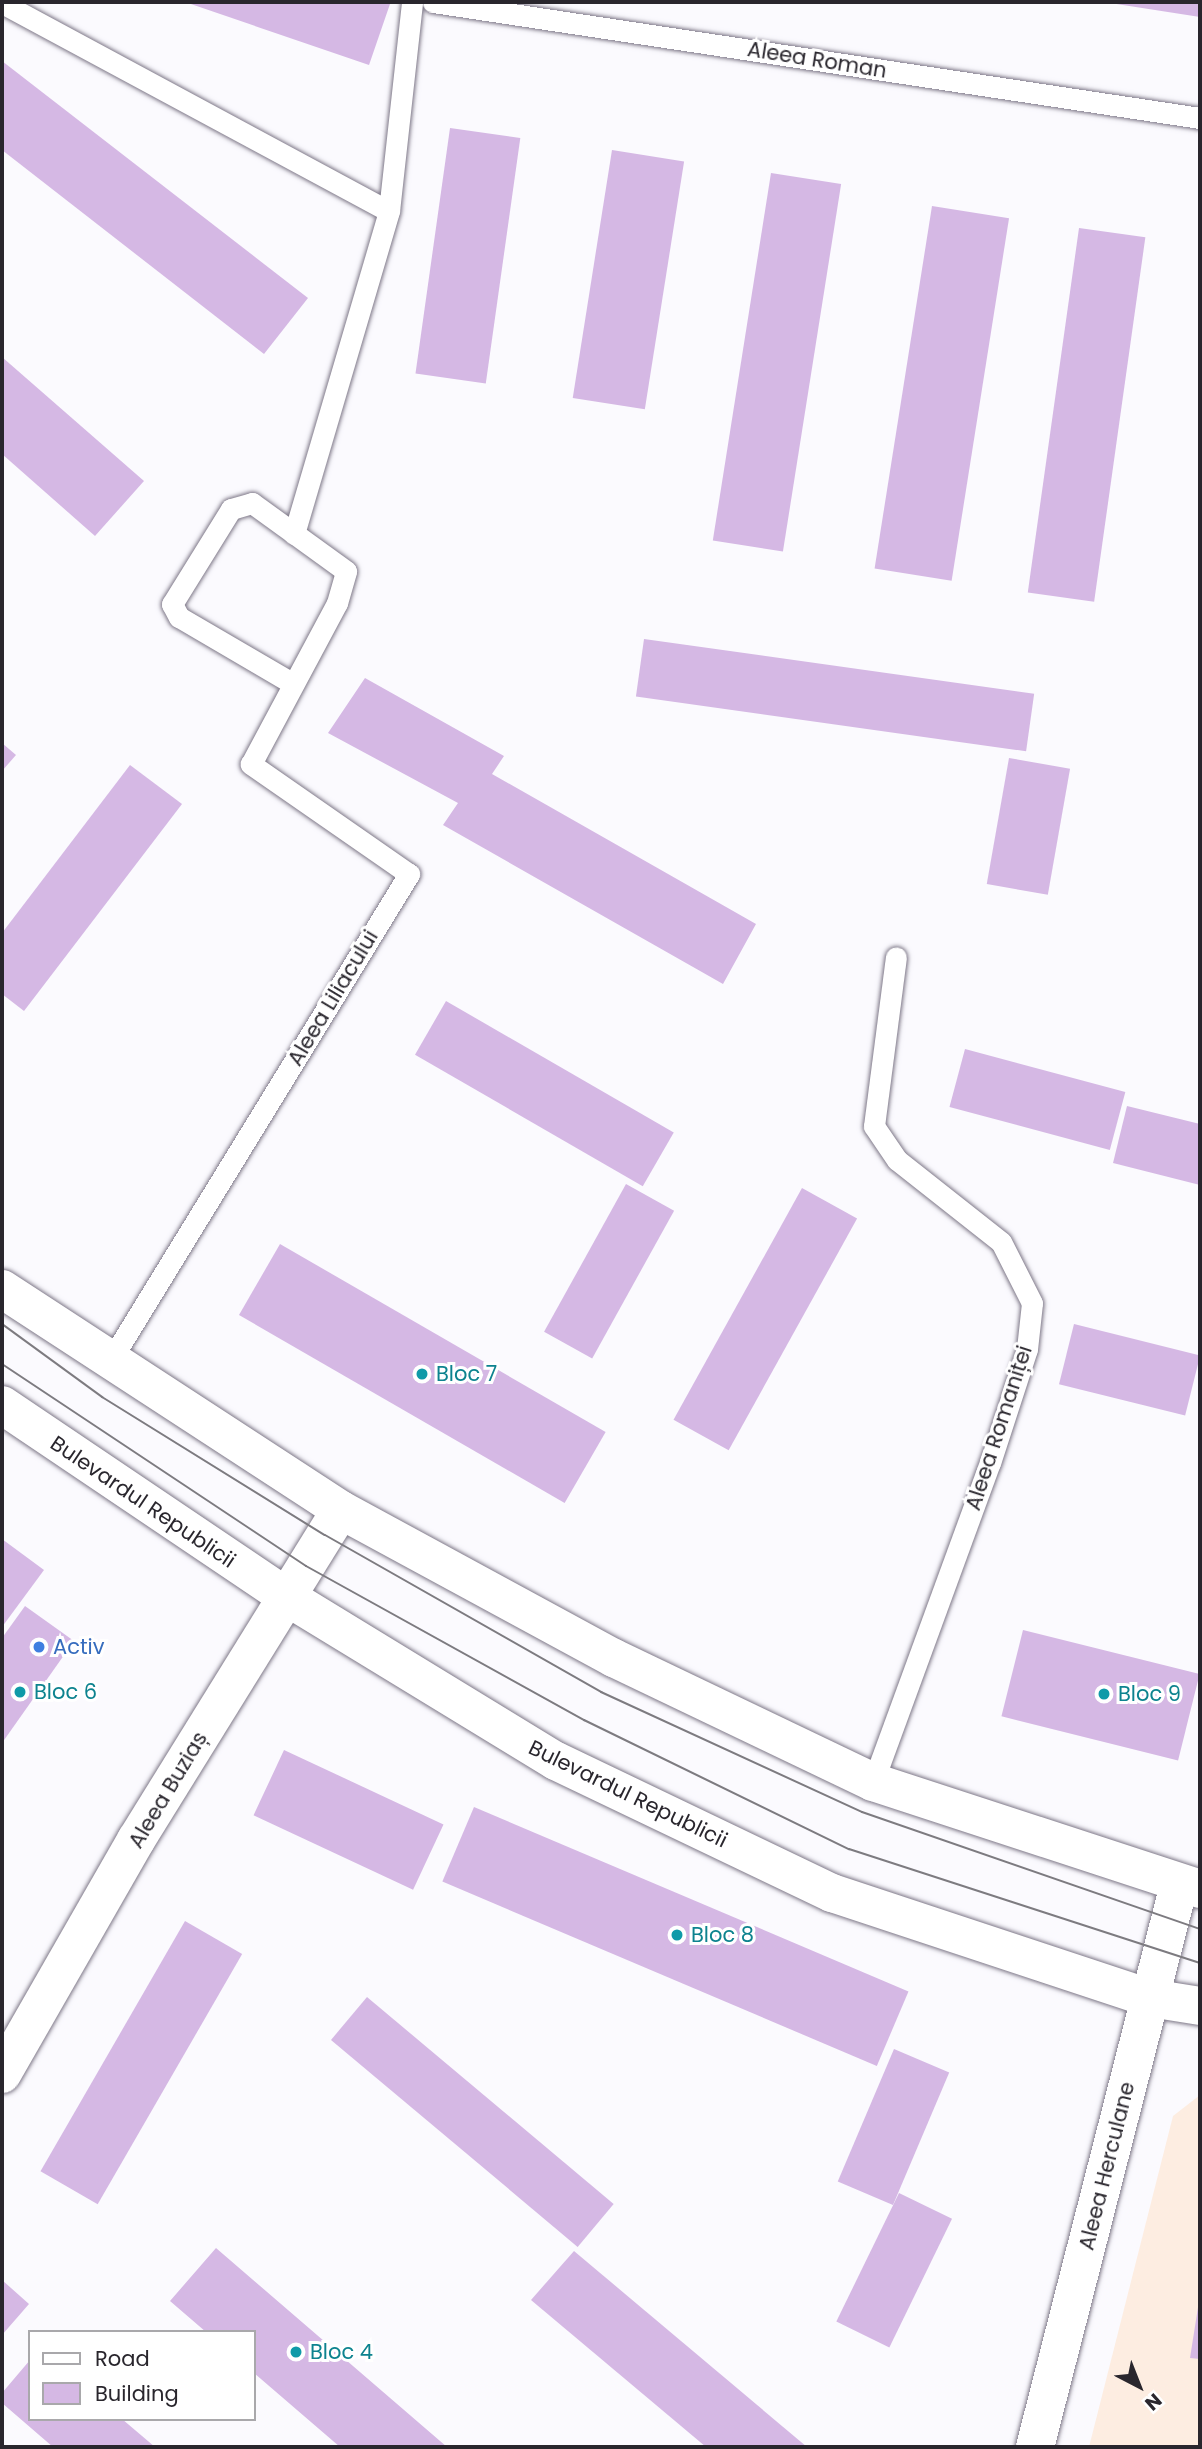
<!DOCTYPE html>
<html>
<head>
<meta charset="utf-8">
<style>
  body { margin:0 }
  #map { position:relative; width:1202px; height:2449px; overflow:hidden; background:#fbfafe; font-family:Poppins,sans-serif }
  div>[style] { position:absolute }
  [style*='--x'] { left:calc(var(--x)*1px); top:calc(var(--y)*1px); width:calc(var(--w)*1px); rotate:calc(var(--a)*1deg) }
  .commercial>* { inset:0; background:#fdede1 }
  .building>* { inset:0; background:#d5b8e4; transform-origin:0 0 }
  .roads { filter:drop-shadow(0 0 2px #7e7888) drop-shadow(0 0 2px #7e7888) }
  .lane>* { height:21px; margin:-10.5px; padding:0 10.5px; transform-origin:10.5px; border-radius:10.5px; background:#fff }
  .street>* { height:38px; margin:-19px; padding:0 19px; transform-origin:19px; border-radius:19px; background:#fff }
  .secondary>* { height:38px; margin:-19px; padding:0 19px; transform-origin:19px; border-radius:19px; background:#fff }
  .tram>* { height:2px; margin:-1px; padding:0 1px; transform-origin:1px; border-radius:1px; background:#7d7b80 }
  .dots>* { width:19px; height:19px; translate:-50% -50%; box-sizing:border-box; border:4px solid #fff; border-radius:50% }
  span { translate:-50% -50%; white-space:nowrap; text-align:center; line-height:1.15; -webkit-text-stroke:6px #fff; paint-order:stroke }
  .street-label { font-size:21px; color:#29262d }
  .culture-label { font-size:21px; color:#0d838f }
  .left { translate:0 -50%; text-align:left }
  .shop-label { font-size:21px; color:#366cbe }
  .frame { position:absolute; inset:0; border:4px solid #29262d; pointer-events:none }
  .legend { position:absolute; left:28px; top:2330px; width:228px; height:91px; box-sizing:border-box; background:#fff; border:2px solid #a9a8ab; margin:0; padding:9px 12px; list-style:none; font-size:21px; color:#29262d }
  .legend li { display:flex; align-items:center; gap:14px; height:35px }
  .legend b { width:35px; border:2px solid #a9a8ab }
  .north { position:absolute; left:1104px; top:2351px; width:70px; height:70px; -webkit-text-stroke:5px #fff; paint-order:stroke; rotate:138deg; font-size:19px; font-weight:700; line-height:28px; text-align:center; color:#29262d }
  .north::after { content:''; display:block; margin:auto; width:24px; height:32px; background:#29262d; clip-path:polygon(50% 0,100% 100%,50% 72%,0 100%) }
</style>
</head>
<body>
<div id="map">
  <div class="commercial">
    <i style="clip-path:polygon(1200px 2095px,1200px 2447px,1089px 2447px,1173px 2116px)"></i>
  </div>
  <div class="building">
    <i style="clip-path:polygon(185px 2px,384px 2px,390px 4px,369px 65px)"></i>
    <i style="clip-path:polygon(1111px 2px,1200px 2px,1200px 17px,1110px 3px)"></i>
    <i style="clip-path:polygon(2px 61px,308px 298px,264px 354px,2px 150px)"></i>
    <i style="left:450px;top:128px;width:71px;height:248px;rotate:8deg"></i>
    <i style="left:612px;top:150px;width:73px;height:251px;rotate:9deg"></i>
    <i style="left:771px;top:173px;width:71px;height:372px;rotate:9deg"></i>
    <i style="left:932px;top:206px;width:78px;height:367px;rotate:9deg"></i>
    <i style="left:1079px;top:228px;width:67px;height:368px;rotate:8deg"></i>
    <i style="clip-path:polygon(2px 357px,144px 481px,95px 536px,2px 454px)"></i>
    <i style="left:644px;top:639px;width:394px;height:58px;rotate:8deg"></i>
    <i style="clip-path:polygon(365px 678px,504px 756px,492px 774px,756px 924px,723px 984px,443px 825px,458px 803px,328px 733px)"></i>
    <i style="clip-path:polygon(2px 743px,16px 755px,2px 771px)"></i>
    <i style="left:1009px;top:758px;width:62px;height:128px;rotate:10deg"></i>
    <i style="clip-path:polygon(130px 765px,182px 804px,24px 1011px,2px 994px,2px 933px)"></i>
    <i style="left:446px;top:1001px;width:263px;height:62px;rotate:30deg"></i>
    <i style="left:965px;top:1049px;width:166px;height:60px;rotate:15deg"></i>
    <i style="clip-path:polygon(1127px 1106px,1200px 1124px,1200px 1185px,1113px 1163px)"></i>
    <i style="left:626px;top:1184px;width:55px;height:169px;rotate:29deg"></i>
    <i style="left:802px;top:1188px;width:63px;height:265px;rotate:29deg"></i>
    <i style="left:280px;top:1244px;width:376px;height:82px;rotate:30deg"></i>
    <i style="left:1074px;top:1324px;width:130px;height:62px;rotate:14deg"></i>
    <i style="clip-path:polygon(2px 1539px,44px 1570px,2px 1627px)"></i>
    <i style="clip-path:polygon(25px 1606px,74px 1641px,2px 1743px,2px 1638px)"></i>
    <i style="left:1023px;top:1630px;width:182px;height:89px;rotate:14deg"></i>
    <i style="left:284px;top:1750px;width:176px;height:72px;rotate:25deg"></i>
    <i style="left:474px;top:1807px;width:472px;height:81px;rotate:23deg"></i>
    <i style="left:185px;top:1921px;width:66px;height:289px;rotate:30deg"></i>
    <i style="left:367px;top:1997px;width:322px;height:56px;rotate:40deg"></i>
    <i style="left:894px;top:2049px;width:60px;height:144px;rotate:23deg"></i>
    <i style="left:899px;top:2193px;width:59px;height:143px;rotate:26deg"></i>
    <i style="clip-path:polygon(216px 2248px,447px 2447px,340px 2447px,254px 2373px,254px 2332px,206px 2332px,170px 2301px)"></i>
    <i style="clip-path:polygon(574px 2251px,807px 2447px,706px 2447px,531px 2300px)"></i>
    <i style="clip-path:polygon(2px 2280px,29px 2304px,2px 2335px)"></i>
    <i style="clip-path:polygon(1199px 2301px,1200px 2301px,1200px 2359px,1190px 2358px)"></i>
    <i style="clip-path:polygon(30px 2360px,30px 2419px,122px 2419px,155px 2447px,53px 2447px,2px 2403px,2px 2393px)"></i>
  </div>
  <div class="roads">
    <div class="lane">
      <i style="--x:433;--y:2;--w:776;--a:8.6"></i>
      <i style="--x:2;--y:3;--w:439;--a:28.3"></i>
      <i style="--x:389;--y:211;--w:210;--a:-83.7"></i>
      <i style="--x:294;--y:534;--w:337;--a:-73.6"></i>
      <i style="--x:109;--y:1363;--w:574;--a:-58.47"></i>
      <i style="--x:409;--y:874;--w:193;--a:-145.2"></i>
      <i style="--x:251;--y:764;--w:183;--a:-61.9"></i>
      <i style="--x:337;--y:603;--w:33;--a:-74"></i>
      <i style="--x:346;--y:571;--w:116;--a:-144.1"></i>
      <i style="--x:252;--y:503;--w:22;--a:164"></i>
      <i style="--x:231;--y:509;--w:112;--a:121.8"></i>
      <i style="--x:172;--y:604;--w:15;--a:62"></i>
      <i style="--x:179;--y:617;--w:131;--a:30.3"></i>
      <i style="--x:873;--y:1782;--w:340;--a:-69.9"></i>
      <i style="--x:990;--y:1463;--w:120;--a:-72"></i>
      <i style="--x:1027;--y:1349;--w:46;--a:-83.8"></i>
      <i style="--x:1032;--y:1303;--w:68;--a:-116.9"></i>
      <i style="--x:1001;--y:1242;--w:132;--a:-141.7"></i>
      <i style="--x:897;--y:1160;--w:41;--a:-124.1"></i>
      <i style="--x:874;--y:1126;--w:170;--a:-82.6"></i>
    </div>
    <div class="street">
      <i style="--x:2;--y:2074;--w:270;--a:-60.2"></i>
      <i style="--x:136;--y:1840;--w:388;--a:-58.2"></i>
      <i style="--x:1035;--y:2447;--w:580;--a:-75.63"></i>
    </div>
    <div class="secondary">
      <i style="--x:2;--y:1289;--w:405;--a:33.1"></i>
      <i style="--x:341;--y:1510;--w:311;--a:28.5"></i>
      <i style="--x:614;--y:1658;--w:287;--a:25.6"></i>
      <i style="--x:873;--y:1782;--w:344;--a:18.1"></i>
      <i style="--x:2;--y:1405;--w:344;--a:34"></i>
      <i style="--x:287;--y:1597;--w:315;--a:31.4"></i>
      <i style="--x:556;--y:1761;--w:306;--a:25.6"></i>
      <i style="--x:832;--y:1893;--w:335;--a:18.3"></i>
      <i style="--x:1150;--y:1998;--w:51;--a:9.1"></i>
    </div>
  </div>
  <div class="tram">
    <i style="--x:2;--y:1324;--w:124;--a:36.1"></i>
    <i style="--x:102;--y:1397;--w:262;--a:31.8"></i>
    <i style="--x:325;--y:1535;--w:318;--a:29.6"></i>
    <i style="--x:601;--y:1692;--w:287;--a:24.7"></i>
    <i style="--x:862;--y:1812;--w:358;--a:19.1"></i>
    <i style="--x:2;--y:1364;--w:365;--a:33.6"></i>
    <i style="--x:306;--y:1566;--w:318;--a:29"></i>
    <i style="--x:584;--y:1720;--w:295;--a:26"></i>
    <i style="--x:849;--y:1849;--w:369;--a:18"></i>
  </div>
  <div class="dots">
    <i style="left:422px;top:1374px;background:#0f9aa8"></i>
    <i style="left:39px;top:1647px;background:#3f7fe0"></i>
    <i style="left:20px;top:1692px;background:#0f9aa8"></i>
    <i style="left:1104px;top:1694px;background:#0f9aa8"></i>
    <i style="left:677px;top:1935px;background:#0f9aa8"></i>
    <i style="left:296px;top:2352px;background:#0f9aa8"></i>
  </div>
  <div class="street-label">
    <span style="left:817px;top:60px;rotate:9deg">Aleea Roman</span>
    <span style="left:333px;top:998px;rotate:-59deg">Aleea Liliacului</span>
    <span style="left:999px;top:1428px;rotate:-72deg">Aleea Romaniței</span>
    <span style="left:143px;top:1502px;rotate:34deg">Bulevardul Republicii</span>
    <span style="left:168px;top:1790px;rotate:-59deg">Aleea Buziaș</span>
    <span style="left:628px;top:1794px;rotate:26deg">Bulevardul Republicii</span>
    <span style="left:1107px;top:2166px;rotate:-76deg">Aleea Herculane</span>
  </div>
  <div class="culture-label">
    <span class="left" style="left:436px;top:1374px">Bloc 7</span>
    <span class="left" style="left:34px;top:1692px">Bloc 6</span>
    <span class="left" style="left:1118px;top:1694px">Bloc 9</span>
    <span class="left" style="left:691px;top:1935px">Bloc 8</span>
    <span class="left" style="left:310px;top:2352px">Bloc 4</span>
  </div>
  <div class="shop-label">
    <span class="left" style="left:53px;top:1647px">Activ</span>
  </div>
  <div class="frame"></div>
  <ul class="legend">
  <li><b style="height:9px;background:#fff"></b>Road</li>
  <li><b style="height:19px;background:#d5b8e4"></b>Building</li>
  </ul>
  <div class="north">N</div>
</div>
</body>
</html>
